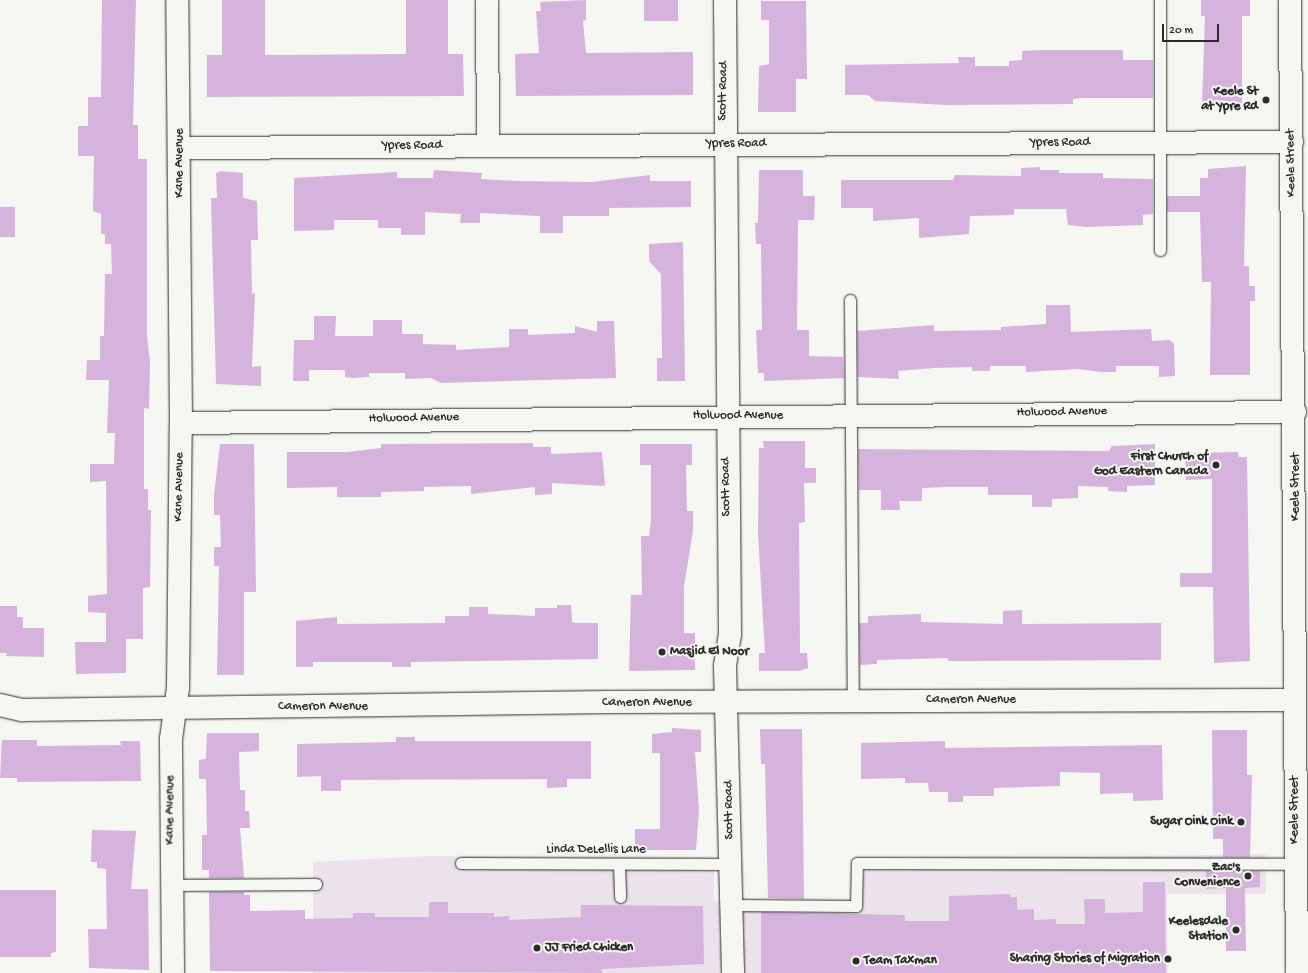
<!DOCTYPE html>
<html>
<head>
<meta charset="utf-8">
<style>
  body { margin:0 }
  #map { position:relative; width:1308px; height:973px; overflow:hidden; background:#f6f6f2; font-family:"Gochi Hand",sans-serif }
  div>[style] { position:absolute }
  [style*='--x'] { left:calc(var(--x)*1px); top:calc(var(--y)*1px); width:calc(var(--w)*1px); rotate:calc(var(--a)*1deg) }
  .built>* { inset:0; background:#ece2ec }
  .building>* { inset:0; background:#d5b3dd; transform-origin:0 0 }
  .roads { filter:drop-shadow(0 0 1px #2b2b2b) drop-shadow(0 0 1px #2b2b2b) }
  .lane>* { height:11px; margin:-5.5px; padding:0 5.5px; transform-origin:5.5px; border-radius:5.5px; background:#f6f6f2 }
  .street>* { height:22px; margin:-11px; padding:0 11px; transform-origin:11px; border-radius:11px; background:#f6f6f2 }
  .secondary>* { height:22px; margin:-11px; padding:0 11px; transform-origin:11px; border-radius:11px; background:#f6f6f2 }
  .dots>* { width:11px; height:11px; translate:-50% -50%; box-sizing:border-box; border:2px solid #f6f6f2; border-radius:50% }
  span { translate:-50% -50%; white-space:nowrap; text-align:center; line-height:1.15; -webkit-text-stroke:4px #f6f6f2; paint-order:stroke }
  .street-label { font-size:13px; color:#2b2b2b }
  .poi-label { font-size:13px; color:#2b2b2b; font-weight:700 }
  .right { translate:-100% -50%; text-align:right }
  .left { translate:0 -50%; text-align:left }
  .scale { position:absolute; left:1162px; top:24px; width:57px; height:18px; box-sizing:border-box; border:2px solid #2b2b2b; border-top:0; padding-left:5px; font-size:12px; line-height:14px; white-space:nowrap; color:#2b2b2b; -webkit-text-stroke:3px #f6f6f2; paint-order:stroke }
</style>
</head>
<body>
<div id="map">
  <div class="built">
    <i style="clip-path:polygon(1265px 854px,1266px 894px,1167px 894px,1168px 973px,313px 973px,313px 862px,428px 856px,714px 859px,714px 901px,852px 901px,855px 861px)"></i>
  </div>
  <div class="building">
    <i style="clip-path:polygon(102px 0,136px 0,133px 125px,138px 125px,138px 159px,147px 159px,147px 336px,150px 362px,149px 409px,144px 408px,144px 489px,148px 489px,148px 510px,151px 510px,150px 587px,143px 588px,143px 639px,126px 639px,126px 673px,76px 674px,75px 642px,106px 642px,106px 613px,88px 612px,88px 596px,107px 594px,106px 481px,90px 482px,90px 464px,114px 464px,115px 433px,107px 433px,109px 380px,86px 380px,87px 360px,100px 360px,100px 336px,104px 336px,105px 274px,112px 274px,111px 244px,105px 244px,105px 234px,101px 234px,101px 214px,93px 211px,94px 156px,78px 156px,78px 126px,88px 126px,88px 97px,101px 97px)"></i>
    <i style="clip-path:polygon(222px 0,265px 0,265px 55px,286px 55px,406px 54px,406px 0,448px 0,448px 54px,463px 54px,464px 96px,207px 97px,207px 55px,222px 55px)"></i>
    <i style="clip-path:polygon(586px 0,586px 20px,583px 21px,586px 53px,693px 52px,693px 95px,516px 96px,515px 54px,539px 53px,536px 11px,541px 11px,540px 2px)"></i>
    <i style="left:644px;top:0;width:34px;height:21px"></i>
    <i style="clip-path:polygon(1201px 0,1250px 0,1250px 16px,1242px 16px,1242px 108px,1202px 107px,1205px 16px,1201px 16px)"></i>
    <i style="clip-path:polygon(761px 1px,806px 1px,807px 79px,796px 79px,796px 112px,758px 112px,759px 66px,769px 64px,769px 20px,761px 20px)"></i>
    <i style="clip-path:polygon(1041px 50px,1123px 50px,1123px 60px,1153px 60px,1153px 98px,1084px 98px,1073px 99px,1073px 104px,946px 105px,875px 101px,868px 95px,845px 95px,845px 65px,959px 63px,958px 57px,975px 57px,975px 66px,1009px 66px,1009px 61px,1022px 60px,1022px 51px)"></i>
    <i style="clip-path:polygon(1246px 166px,1244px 266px,1249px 266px,1249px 286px,1255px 286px,1255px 301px,1250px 301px,1250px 375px,1210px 375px,1211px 282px,1202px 282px,1200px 212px,1167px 212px,1167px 196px,1200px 196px,1200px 178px,1208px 178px,1208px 169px)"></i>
    <i style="clip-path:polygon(1040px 167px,1040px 170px,1059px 170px,1059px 173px,1103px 173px,1103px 178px,1153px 179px,1153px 214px,1143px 215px,1143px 225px,1086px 227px,1068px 225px,1066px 209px,1014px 209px,1014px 215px,970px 216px,969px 234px,919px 238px,919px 218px,873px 221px,873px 208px,841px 208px,841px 180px,953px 180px,955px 175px,1021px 176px,1021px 168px)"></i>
    <i style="clip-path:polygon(434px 170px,482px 173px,481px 179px,516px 181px,592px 182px,650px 175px,650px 181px,691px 181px,691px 207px,609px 208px,609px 216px,563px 216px,563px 233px,540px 233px,540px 216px,480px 213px,480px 223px,460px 223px,461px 214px,425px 212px,425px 235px,401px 235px,401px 228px,378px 228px,378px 220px,334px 220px,334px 230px,294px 231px,294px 178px,397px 172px,397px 178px,433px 178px)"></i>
    <i style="clip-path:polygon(759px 170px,803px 170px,803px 196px,815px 196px,814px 220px,798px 220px,797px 330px,809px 330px,809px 356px,843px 357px,844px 378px,764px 381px,764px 373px,758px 373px,756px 330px,762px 330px,761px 244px,756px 244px,755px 223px,758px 223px)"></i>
    <i style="clip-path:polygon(221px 171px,243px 173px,243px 198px,257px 201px,258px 240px,251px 240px,252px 294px,255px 293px,252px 367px,261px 366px,261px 386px,216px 384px,211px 198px,217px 198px,216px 173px)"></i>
    <i style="left:0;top:207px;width:15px;height:30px"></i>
    <i style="clip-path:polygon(683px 242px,685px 381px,657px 381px,657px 358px,662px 358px,661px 274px,649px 261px,649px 244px)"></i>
    <i style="clip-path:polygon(1046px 305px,1070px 305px,1071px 332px,1151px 329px,1152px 341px,1170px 340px,1174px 344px,1175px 376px,1159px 377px,1159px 366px,1116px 366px,1116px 372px,1101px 372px,1078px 369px,1026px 372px,1026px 366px,990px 366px,990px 371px,972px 371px,972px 367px,934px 368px,898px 371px,899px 379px,858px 377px,857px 331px,934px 325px,934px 331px,1001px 330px,1001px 327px,1046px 324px)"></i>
    <i style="clip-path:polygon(314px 316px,336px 316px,335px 336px,373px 336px,373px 320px,402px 320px,402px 334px,423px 334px,423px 344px,456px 345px,456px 350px,509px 347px,509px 329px,528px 329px,528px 335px,575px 333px,575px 326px,597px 332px,597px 321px,614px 321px,616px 378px,441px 383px,431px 378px,405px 379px,405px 373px,369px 373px,369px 377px,352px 378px,345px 377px,345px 370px,309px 370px,309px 381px,293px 381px,294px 340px,314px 340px)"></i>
    <i style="clip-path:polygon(763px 441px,805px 441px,805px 468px,816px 468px,816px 483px,804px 483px,805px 522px,799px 523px,800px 653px,807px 653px,808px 668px,799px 671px,759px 671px,759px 653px,765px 653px,758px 533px,759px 448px,764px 448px)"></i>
    <i style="clip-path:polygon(533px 443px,533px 447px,551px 447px,551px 454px,602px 452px,605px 486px,552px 483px,552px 494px,535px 495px,535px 487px,471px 494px,471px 486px,424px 487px,424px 491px,381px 492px,381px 497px,337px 497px,337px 487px,287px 488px,287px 452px,348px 452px,381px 448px,381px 444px)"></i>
    <i style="clip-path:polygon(220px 444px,254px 444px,256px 592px,244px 592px,244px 675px,217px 675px,219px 566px,214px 566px,214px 547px,221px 547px,220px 515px,214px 515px,214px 495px)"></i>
    <i style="clip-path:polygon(640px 444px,692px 444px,692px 465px,686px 465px,687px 511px,693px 511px,693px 531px,684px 586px,684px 633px,695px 633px,695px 670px,629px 671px,631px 595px,642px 595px,641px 536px,649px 536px,651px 520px,651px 465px,640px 465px)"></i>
    <i style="clip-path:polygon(1155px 444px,1155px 485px,1127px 486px,1127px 492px,1108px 491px,1108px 487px,1078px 486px,1078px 498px,1052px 499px,1052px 507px,1032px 507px,1032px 495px,988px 495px,988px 487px,945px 487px,922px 488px,922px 501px,899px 501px,900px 510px,881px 510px,881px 490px,859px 490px,858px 449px,1109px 451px,1112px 446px)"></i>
    <i style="clip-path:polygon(1238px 452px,1239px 457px,1247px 457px,1250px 661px,1214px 663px,1213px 587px,1180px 587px,1180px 573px,1212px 573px,1212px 479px,1186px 480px,1185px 453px)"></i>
    <i style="clip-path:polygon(557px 605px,571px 605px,572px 622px,575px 623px,598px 623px,598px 659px,411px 662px,411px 667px,392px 667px,392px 662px,313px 662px,313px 667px,296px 667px,296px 621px,337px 617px,337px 624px,445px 623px,445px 616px,469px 616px,469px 607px,488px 607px,488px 614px,535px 616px,535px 608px,557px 608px)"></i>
    <i style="clip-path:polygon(0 606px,17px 606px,17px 617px,23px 617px,23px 628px,44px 628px,44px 657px,6px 656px,7px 653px,0 653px)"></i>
    <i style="clip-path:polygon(1022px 610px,1022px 624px,1161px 623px,1161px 660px,976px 661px,948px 661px,948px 658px,877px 660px,877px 664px,860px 665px,859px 623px,868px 623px,868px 616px,921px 614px,921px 622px,1003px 624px,1003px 611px)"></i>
    <i style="clip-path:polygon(672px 728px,701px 730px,701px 752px,695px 752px,699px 810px,696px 850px,635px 850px,635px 829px,660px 829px,660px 753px,652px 753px,652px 734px,672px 732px)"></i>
    <i style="clip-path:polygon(760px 729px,802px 729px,804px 899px,768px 898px,765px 764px,761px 764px)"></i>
    <i style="clip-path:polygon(1212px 730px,1247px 730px,1247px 775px,1252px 775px,1250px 857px,1223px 857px,1223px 839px,1213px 839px)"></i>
    <i style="clip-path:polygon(207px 733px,259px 733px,259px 751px,239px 752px,240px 790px,245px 790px,245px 811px,249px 811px,250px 828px,240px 828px,244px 878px,209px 878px,209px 870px,202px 870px,202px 835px,207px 835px,206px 779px,199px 779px,199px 760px,206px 759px)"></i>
    <i style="clip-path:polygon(396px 737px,415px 737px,415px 741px,591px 741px,591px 779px,567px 779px,567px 787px,547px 788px,547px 779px,341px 780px,341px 791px,321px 791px,321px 776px,297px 777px,297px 744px,396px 742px)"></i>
    <i style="clip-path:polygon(2px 740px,37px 740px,37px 746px,121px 745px,120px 741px,140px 741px,141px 781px,17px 782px,17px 778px,0 778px)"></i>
    <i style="clip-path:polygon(945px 741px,945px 748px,1162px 745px,1163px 800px,1133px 801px,1133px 793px,1100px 794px,1100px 773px,1060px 772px,1060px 786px,994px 788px,994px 796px,963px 796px,963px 802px,948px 802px,948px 792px,929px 792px,928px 783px,905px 783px,905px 778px,861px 779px,861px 743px)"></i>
    <i style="clip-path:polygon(92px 830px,136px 831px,131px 889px,148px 889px,149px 970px,89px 968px,88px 929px,107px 929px,106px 869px,97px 868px,97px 862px,91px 862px)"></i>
    <i style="clip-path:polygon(1206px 871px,1260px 871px,1260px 887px,1245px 888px,1246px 951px,1226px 951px,1226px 888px,1206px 889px)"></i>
    <i style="clip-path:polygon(1143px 882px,1165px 882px,1166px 973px,761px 973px,761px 912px,905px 915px,905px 921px,949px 921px,949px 896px,1010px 894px,1010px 897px,1017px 897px,1017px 910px,1034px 909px,1034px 920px,1056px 919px,1056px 924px,1085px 924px,1084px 899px,1105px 899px,1105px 913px,1143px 912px)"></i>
    <i style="clip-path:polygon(0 890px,56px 890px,56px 952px,51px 953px,51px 957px,0 957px)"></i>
    <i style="clip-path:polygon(209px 892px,244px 892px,244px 895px,250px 895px,250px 911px,305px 910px,305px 919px,353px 918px,353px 913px,375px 913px,375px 917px,429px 917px,429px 902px,448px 902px,448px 913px,494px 913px,494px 917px,510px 916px,509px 920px,581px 917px,581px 905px,703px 906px,704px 964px,602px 969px,602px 973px,210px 971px)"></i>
  </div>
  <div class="roads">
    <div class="lane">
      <i style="--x:1160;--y:0;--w:250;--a:90"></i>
      <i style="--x:850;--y:300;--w:401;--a:89.6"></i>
      <i style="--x:461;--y:863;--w:270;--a:0.2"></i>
      <i style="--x:619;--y:864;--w:33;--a:88"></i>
      <i style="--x:172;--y:885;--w:144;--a:-0.4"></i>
      <i style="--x:731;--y:905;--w:125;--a:0.5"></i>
      <i style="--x:856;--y:906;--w:43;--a:-88.7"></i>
      <i style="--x:857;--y:863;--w:438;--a:0.1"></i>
    </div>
    <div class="street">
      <i style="--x:487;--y:0;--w:146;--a:89.6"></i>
      <i style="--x:725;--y:0;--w:634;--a:89.55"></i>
      <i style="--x:730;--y:634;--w:32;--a:99"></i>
      <i style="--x:725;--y:666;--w:307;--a:88.5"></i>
      <i style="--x:180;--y:148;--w:1112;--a:-0.31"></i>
      <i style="--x:181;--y:423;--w:1114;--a:-0.57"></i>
      <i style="--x:0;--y:705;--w:23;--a:13"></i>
      <i style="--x:22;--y:710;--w:587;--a:-0.78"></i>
      <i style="--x:609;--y:702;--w:685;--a:-0.17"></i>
      <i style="--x:173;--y:973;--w:234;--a:-90.5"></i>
      <i style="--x:171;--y:739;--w:51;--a:-82.2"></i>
      <i style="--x:178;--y:688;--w:265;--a:-89.4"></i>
      <i style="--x:181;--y:423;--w:423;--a:-90.5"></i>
    </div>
    <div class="secondary">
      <i style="--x:1290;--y:0;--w:973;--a:89.59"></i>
    </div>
  </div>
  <div class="dots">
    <i style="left:1266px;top:100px;background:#2b2b2b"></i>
    <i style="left:1216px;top:465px;background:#2b2b2b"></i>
    <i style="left:662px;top:652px;background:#2b2b2b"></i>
    <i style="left:1241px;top:822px;background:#2b2b2b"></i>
    <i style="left:1248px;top:876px;background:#2b2b2b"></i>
    <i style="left:1236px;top:930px;background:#2b2b2b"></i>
    <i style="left:537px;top:948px;background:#2b2b2b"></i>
    <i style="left:1168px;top:959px;background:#2b2b2b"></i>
    <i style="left:856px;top:961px;background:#2b2b2b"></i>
  </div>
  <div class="street-label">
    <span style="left:724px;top:91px;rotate:-89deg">Scott Road</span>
    <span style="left:1060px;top:143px">Ypres Road</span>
    <span style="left:736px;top:144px">Ypres Road</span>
    <span style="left:412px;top:146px">Ypres Road</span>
    <span style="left:180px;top:163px;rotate:-90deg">Kane Avenue</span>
    <span style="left:1292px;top:163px;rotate:-91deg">Keele Street</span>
    <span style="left:1062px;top:413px;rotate:-1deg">Holwood Avenue</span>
    <span style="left:738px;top:416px">Holwood Avenue</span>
    <span style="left:414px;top:419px;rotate:-1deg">Holwood Avenue</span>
    <span style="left:180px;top:487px;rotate:-89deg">Kane Avenue</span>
    <span style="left:727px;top:487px;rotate:-91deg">Scott Road</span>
    <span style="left:1296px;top:487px;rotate:-90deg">Keele Street</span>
    <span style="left:971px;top:700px">Cameron Avenue</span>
    <span style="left:647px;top:703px">Cameron Avenue</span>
    <span style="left:323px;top:707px">Cameron Avenue</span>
    <span style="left:171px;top:810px;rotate:-90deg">Kane Avenue</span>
    <span style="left:730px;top:810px;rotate:-91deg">Scott Road</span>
    <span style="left:1295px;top:810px;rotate:-90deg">Keele Street</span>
    <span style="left:596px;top:850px">Linda DeLellis Lane</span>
  </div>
  <div class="poi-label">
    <span class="right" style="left:1258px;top:100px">Keele St<br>at Ypre Rd</span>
    <span class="right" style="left:1208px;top:465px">First Church of<br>God Eastern Canada</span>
    <span class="left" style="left:670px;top:652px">Masjid El Noor</span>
    <span class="right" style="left:1233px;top:822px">Sugar Oink Oink</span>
    <span class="right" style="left:1240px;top:876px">Zac's<br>Convenience</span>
    <span class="right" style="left:1228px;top:930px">Keelesdale<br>Station</span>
    <span class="left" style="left:545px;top:948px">JJ Fried Chicken</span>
    <span class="right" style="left:1160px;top:959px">Sharing Stories of Migration</span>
    <span class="left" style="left:864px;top:961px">Team Taxman</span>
  </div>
  <div class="scale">20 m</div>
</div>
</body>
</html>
